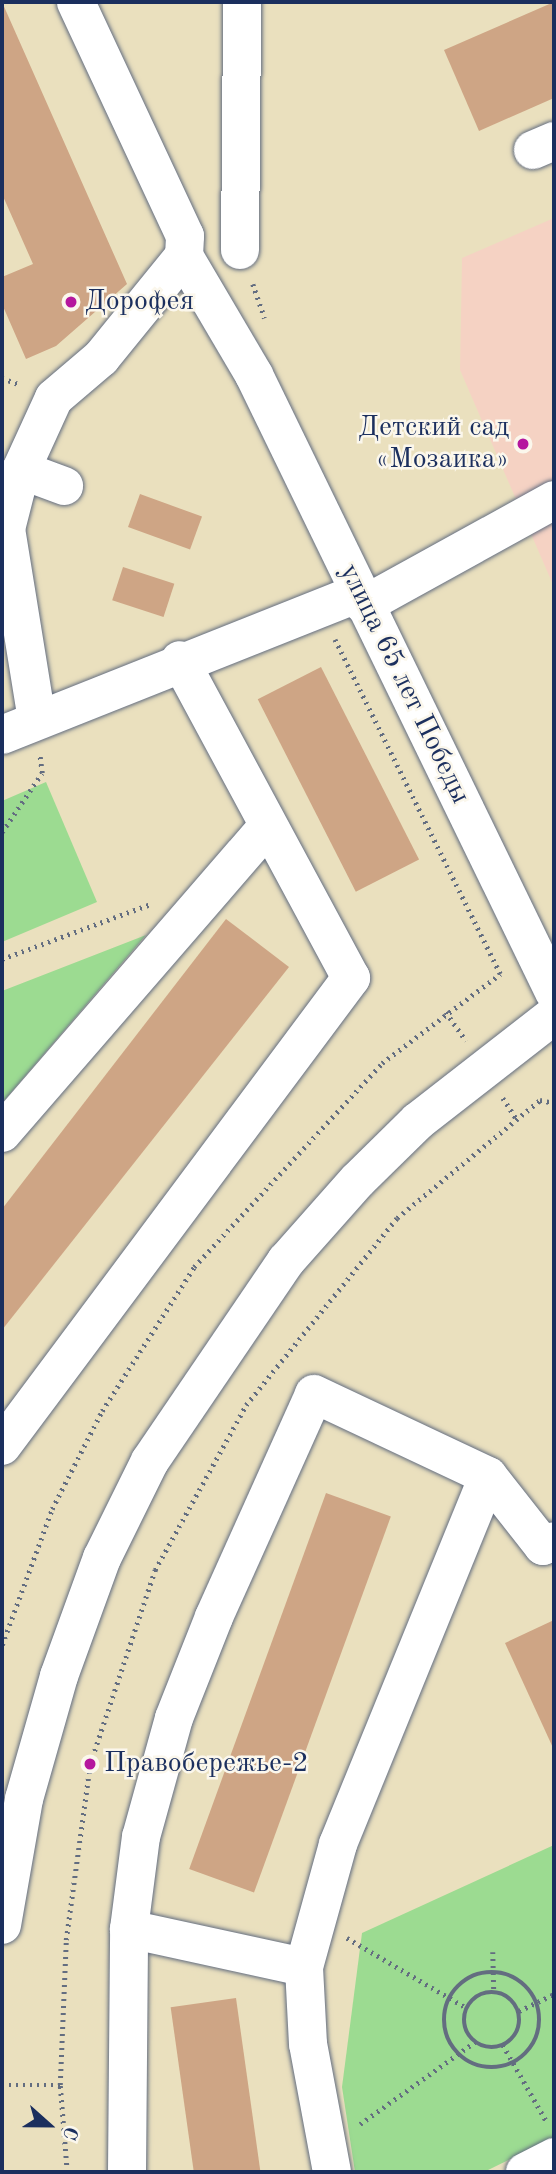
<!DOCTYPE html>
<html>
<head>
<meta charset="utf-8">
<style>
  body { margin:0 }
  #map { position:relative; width:556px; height:2174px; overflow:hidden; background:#eae0be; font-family:"Old Standard TT",serif }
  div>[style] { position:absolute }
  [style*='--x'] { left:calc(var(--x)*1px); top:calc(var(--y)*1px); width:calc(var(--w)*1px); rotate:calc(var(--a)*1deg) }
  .built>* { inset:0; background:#f5d2c3 }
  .green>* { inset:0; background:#9cdb91 }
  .building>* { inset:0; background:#cea585; transform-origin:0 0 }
  .path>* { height:4.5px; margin-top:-2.25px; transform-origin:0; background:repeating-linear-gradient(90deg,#636d80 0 2px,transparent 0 7px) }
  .path>.ring { margin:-2.25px; padding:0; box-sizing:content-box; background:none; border:4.5px solid #636d80; border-radius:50% }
  .roads { filter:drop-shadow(0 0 2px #636d80) drop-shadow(0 0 2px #636d80) }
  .minor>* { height:38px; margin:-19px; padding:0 19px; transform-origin:19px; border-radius:19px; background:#fff }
  .dots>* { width:19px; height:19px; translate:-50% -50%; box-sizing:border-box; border:4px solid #fbf7ec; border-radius:50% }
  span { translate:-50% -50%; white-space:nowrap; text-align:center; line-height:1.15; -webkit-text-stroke:5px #fbf7ec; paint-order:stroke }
  .poi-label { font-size:28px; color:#1b2f5e }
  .left { translate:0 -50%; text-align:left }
  .right { translate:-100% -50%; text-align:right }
  .street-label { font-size:28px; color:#1b2f5e }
  .frame { position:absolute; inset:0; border:4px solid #1b2f5e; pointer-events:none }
  .north { position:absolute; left:14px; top:2090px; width:70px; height:70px; -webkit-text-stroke:5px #fbf7ec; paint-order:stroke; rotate:111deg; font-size:19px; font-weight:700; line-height:28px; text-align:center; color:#1b2f5e }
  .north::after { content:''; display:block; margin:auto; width:24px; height:32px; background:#1b2f5e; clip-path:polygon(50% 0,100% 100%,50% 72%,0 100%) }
</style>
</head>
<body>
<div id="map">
  <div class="built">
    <i style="clip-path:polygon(554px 218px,554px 587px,460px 370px,462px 258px)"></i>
  </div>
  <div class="green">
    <i style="clip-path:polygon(46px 782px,97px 902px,2px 942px,2px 801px)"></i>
    <i style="clip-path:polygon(146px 935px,19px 1083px,2px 1103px,2px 991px)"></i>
    <i style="clip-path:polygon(554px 1845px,554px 2138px,484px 2172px,355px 2172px,342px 2087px,362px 1933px)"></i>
  </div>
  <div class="building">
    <i style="clip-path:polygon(2px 2px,127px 284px,56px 346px,26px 359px,2px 304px,2px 277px,33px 264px,2px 194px)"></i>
    <i style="clip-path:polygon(554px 2px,554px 98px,479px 131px,444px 50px)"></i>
    <i style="left:140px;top:494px;width:66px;height:35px;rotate:20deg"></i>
    <i style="left:123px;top:567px;width:54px;height:35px;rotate:18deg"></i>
    <i style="left:321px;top:667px;width:216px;height:71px;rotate:63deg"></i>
    <i style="clip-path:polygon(226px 919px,289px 967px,2px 1330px,2px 1209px)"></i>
    <i style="left:326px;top:1493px;width:69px;height:400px;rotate:20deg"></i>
    <i style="clip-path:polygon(554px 1620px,554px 1750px,505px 1643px)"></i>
    <i style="left:236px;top:1998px;width:176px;height:66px;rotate:82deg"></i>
  </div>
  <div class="path">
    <i style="--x:253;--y:284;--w:36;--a:71"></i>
    <i style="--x:2;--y:378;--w:20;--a:20"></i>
    <i style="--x:2;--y:832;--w:71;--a:-55.9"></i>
    <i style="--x:42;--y:773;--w:17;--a:-97"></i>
    <i style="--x:2;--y:959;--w:159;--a:-20.3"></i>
    <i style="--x:446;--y:1012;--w:35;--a:55"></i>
    <i style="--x:503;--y:1098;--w:24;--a:57"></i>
    <i style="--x:2;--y:1645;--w:145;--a:-69.8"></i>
    <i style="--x:52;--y:1509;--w:110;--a:-63"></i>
    <i style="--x:102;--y:1411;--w:171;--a:-57.4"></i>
    <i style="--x:194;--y:1267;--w:277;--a:-47.3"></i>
    <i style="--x:382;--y:1063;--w:148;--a:-37"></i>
    <i style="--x:500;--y:974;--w:373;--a:-116.3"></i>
    <i style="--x:347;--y:1938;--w:139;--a:30.3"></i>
    <i style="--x:493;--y:1952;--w:40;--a:88.6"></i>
    <i class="ring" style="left:444px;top:1972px;width:91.5px;height:91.5px"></i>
    <i class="ring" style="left:464px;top:1992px;width:51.5px;height:51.5px"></i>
    <i style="--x:519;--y:2011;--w:39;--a:-26"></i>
    <i style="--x:503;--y:2045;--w:89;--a:60.3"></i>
    <i style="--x:2;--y:2085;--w:58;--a:0"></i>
    <i style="--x:360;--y:2124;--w:141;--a:-35.5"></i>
    <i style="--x:67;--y:2172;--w:87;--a:-94.6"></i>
    <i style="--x:60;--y:2085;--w:145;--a:-87.6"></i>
    <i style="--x:66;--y:1940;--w:178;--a:-82.2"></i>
    <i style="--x:90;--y:1764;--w:205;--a:-71.5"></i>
    <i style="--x:155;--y:1570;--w:188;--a:-61.1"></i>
    <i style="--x:246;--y:1405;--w:240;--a:-51.1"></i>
    <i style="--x:397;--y:1218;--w:185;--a:-39.5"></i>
    <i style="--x:540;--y:1100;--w:14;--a:12"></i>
  </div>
  <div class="roads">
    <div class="minor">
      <i style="--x:533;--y:150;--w:23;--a:-23"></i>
      <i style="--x:240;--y:250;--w:248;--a:-89.5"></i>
      <i style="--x:184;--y:256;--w:138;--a:59.5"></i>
      <i style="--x:254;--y:375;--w:686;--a:64.07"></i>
      <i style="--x:21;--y:470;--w:46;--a:20.4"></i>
      <i style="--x:364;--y:605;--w:217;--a:-28.9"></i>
      <i style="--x:37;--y:720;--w:193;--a:-99.2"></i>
      <i style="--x:6;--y:529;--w:61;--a:-75.7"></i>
      <i style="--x:21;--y:470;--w:79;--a:-65.4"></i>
      <i style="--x:54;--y:398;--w:62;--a:-40.4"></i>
      <i style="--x:101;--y:358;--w:132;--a:-50.9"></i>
      <i style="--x:184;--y:256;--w:20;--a:-87"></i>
      <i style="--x:185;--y:236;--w:258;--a:-115"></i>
      <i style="--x:2;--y:735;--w:384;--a:-21.7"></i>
      <i style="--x:2;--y:1133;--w:403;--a:-49.1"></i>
      <i style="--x:2;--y:1446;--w:584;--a:-53.29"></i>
      <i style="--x:351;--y:978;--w:361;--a:-118.3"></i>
      <i style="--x:2;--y:1925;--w:128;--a:-80.1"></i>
      <i style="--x:24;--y:1799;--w:128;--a:-74.1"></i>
      <i style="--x:59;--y:1676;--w:126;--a:-70"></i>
      <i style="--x:102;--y:1558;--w:108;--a:-63.7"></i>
      <i style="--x:150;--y:1461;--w:242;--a:-55.8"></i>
      <i style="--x:286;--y:1261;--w:108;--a:-48.4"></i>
      <i style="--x:358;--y:1180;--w:84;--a:-44.5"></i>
      <i style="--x:418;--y:1121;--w:172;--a:-37.9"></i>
      <i style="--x:129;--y:1929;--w:179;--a:12.3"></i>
      <i style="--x:127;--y:2172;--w:243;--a:-89.5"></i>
      <i style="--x:129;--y:1929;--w:93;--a:-82.6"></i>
      <i style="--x:141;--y:1837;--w:123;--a:-74.5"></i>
      <i style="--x:174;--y:1718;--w:109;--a:-68.4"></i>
      <i style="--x:214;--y:1617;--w:244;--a:-65.8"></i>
      <i style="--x:314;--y:1394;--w:192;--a:25.2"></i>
      <i style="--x:332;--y:2172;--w:130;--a:-100.6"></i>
      <i style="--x:308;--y:2044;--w:77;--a:-93"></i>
      <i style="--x:304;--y:1967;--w:128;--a:-74.5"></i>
      <i style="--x:338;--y:1844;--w:397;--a:-67.8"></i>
      <i style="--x:488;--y:1476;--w:89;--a:51.8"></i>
      <i style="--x:543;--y:1546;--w:12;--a:-24"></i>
      <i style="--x:525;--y:2172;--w:33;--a:-27"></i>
    </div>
  </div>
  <div class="dots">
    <i style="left:71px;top:302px;background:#b5179e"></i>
    <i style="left:523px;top:444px;background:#b5179e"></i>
    <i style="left:90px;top:1764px;background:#b5179e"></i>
  </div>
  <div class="poi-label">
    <span class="left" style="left:85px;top:302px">Дорофея</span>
    <span class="right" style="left:509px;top:444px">Детский сад<br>«Мозаика»</span>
    <span class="left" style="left:104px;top:1764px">Правобережье-2</span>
  </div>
  <div class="street-label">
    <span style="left:404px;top:684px;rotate:64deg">улица 65 лет Победы</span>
  </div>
  <div class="frame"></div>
  <div class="north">С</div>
</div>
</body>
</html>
